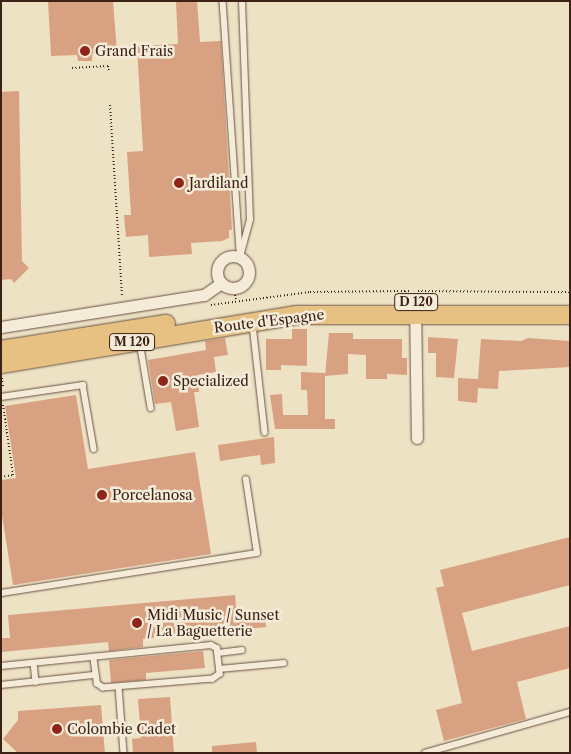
<!DOCTYPE html>
<html>
<head>
<meta charset="utf-8">
<style>
  body { margin:0 }
  #map { position:relative; width:571px; height:754px; overflow:hidden; background:#eee2c5; font-family:"Libre Caslon Text",serif }
  div>[style] { position:absolute }
  [style*='--x'] { left:calc(var(--x)*1px); top:calc(var(--y)*1px); width:calc(var(--w)*1px); rotate:calc(var(--a)*1deg) }
  .building>* { inset:0; background:#d8a181 }
  .path>* { height:2px; margin-top:-1px; transform-origin:0; background:repeating-linear-gradient(90deg,#3c2116 0 1px,transparent 0 3.5px) }
  .roads { filter:drop-shadow(0 0 1px #685142) drop-shadow(0 0 1px #685142) }
  .lane>* { height:5.5px; margin:-2.75px; padding:0 2.75px; transform-origin:2.75px; border-radius:2.75px; background:#f4ecd9 }
  .street>* { height:11px; margin:-5.5px; padding:0 5.5px; transform-origin:5.5px; border-radius:5.5px; background:#f4ecd9 }
  .street>.ring { margin:-5.5px; padding:0; box-sizing:content-box; background:none; border:11px solid #f4ecd9; border-radius:50% }
  .primary>* { height:18px; margin:-9px; padding:0 9px; transform-origin:9px; border-radius:9px; background:#e7c182 }
  .dots>* { width:14px; height:14px; translate:-50% -50%; box-sizing:border-box; border:2px solid #f4ecd9; border-radius:50% }
  span { translate:-50% -50%; white-space:nowrap; text-align:center; line-height:1.15; -webkit-text-stroke:5px #f4ecd9; paint-order:stroke }
  .shield-label span { padding:1px 4px; background:#f4ecd9; border:1px solid; border-radius:4px; -webkit-text-stroke-width:0 }
  .shield-label { font-size:12px; color:#3c2116; font-weight:700 }
  .poi-label { font-size:14px; color:#3c2116 }
  .left { translate:0 -50%; text-align:left }
  .street-label { font-size:14px; color:#3c2116 }
  .frame { position:absolute; inset:0; border:2px solid #3c2116; pointer-events:none }
</style>
</head>
<body>
<div id="map">
  <div class="building">
    <i style="clip-path:polygon(48px 1px,113px 1px,117px 52px,92px 54px,92px 61px,78px 61px,77px 55px,51px 56px)"></i>
    <i style="clip-path:polygon(197px 1px,200px 42px,221px 41px,232px 230px,229px 230px,229px 238px,222px 241px,191px 243px,192px 254px,149px 257px,148px 235px,126px 237px,124px 215px,131px 215px,127px 152px,143px 151px,137px 46px,178px 44px,176px 2px)"></i>
    <i style="clip-path:polygon(19px 91px,22px 261px,29px 268px,14px 283px,11px 279px,1px 280px,1px 92px)"></i>
    <i style="clip-path:polygon(292px 329px,307px 329px,307px 366px,281px 365px,281px 370px,266px 370px,266px 339px,292px 339px)"></i>
    <i style="clip-path:polygon(329px 333px,353px 333px,353px 339px,402px 339px,402px 358px,407px 358px,407px 375px,387px 374px,387px 379px,366px 379px,366px 355px,348px 354px,348px 374px,325px 376px)"></i>
    <i style="clip-path:polygon(428px 337px,458px 339px,454px 378px,436px 377px,436px 353px,428px 353px)"></i>
    <i style="clip-path:polygon(225px 338px,228px 355px,214px 357px,216px 372px,197px 375px,199px 392px,194px 392px,199px 427px,176px 431px,171px 402px,155px 404px,148px 360px,206px 350px,205px 341px)"></i>
    <i style="clip-path:polygon(528px 338px,570px 341px,570px 367px,499px 371px,498px 389px,478px 388px,477px 403px,458px 401px,458px 378px,478px 379px,481px 339px,521px 341px)"></i>
    <i style="clip-path:polygon(301px 372px,325px 373px,325px 419px,335px 419px,335px 429px,275px 429px,270px 395px,282px 394px,283px 415px,308px 415px,307px 390px,301px 390px)"></i>
    <i style="clip-path:polygon(76px 395px,88px 469px,195px 452px,211px 554px,13px 585px,1px 509px,1px 480px,16px 478px,5px 406px)"></i>
    <i style="clip-path:polygon(274px 437px,275px 463px,261px 465px,260px 455px,220px 461px,218px 445px)"></i>
    <i style="clip-path:polygon(570px 537px,570px 585px,462px 613px,472px 651px,570px 626px,570px 668px,517px 682px,526px 719px,444px 741px,436px 710px,462px 703px,436px 588px,444px 586px,440px 570px)"></i>
    <i style="clip-path:polygon(235px 595px,237px 618px,265px 615px,266px 627px,143px 639px,143px 647px,109px 651px,108px 642px,1px 652px,1px 638px,10px 638px,8px 615px)"></i>
    <i style="clip-path:polygon(203px 651px,205px 668px,146px 673px,146px 680px,111px 683px,109px 660px)"></i>
    <i style="clip-path:polygon(170px 697px,174px 753px,133px 753px,132px 739px,141px 738px,138px 699px)"></i>
    <i style="clip-path:polygon(101px 705px,105px 753px,18px 753px,3px 739px,18px 720px,18px 711px)"></i>
    <i style="clip-path:polygon(256px 742px,257px 753px,212px 753px,212px 746px)"></i>
  </div>
  <div class="path">
    <i style="--x:72;--y:68;--w:36;--a:-3"></i>
    <i style="--x:108;--y:66;--w:6;--a:81"></i>
    <i style="--x:110;--y:105;--w:192;--a:86.4"></i>
    <i style="--x:234;--y:288;--w:12;--a:81"></i>
    <i style="--x:418;--y:291;--w:152;--a:0.4"></i>
    <i style="--x:211;--y:305;--w:100;--a:-7.5"></i>
    <i style="--x:310;--y:292;--w:100;--a:-0.6"></i>
    <i style="--x:2;--y:378;--w:10;--a:84"></i>
    <i style="--x:1;--y:477;--w:12;--a:-9"></i>
    <i style="--x:13;--y:475;--w:71;--a:-98.1"></i>
  </div>
  <div class="roads">
    <div class="lane">
      <i style="--x:223;--y:1;--w:250;--a:86.1"></i>
      <i style="--x:240;--y:257;--w:38;--a:-75"></i>
      <i style="--x:250;--y:220;--w:219;--a:-92.1"></i>
      <i style="--x:253;--y:325;--w:108;--a:83.6"></i>
      <i style="--x:140;--y:342;--w:67;--a:80.5"></i>
      <i style="--x:1;--y:397;--w:83;--a:-8.3"></i>
      <i style="--x:83;--y:385;--w:65;--a:80.2"></i>
      <i style="--x:1;--y:593;--w:259;--a:-8.9"></i>
      <i style="--x:257;--y:553;--w:74;--a:-98.6"></i>
      <i style="--x:218;--y:653;--w:24;--a:-7"></i>
      <i style="--x:34;--y:663;--w:19;--a:84"></i>
      <i style="--x:1;--y:666;--w:211;--a:-5.7"></i>
      <i style="--x:211;--y:645;--w:7;--a:27"></i>
      <i style="--x:217;--y:648;--w:26;--a:83"></i>
      <i style="--x:220;--y:674;--w:9;--a:144"></i>
      <i style="--x:213;--y:679;--w:110;--a:175.3"></i>
      <i style="--x:103;--y:688;--w:7;--a:-146"></i>
      <i style="--x:97;--y:684;--w:27;--a:-98"></i>
      <i style="--x:219;--y:669;--w:65;--a:-5.3"></i>
      <i style="--x:1;--y:685;--w:95;--a:-6.1"></i>
      <i style="--x:119;--y:687;--w:66;--a:85.7"></i>
      <i style="--x:425;--y:753;--w:151;--a:-15.8"></i>
    </div>
    <div class="street">
      <i class="ring" style="left:217px;top:256px;width:21px;height:21px"></i>
      <i style="--x:415;--y:302;--w:136;--a:89.2"></i>
      <i style="--x:1;--y:327;--w:206;--a:-9"></i>
      <i style="--x:204;--y:295;--w:21;--a:-35"></i>
    </div>
    <div class="primary">
      <i style="--x:1;--y:350;--w:167;--a:-9"></i>
      <i style="--x:1;--y:364;--w:300;--a:-9.4"></i>
      <i style="--x:297;--y:315;--w:273;--a:0"></i>
    </div>
  </div>
  <div class="dots">
    <i style="left:85px;top:51px;background:#8f2418"></i>
    <i style="left:179px;top:183px;background:#8f2418"></i>
    <i style="left:163px;top:381px;background:#8f2418"></i>
    <i style="left:102px;top:495px;background:#8f2418"></i>
    <i style="left:137px;top:623px;background:#8f2418"></i>
    <i style="left:57px;top:729px;background:#8f2418"></i>
  </div>
  <div class="shield-label">
    <span style="left:416px;top:302px">D 120</span>
    <span style="left:132px;top:342px">M 120</span>
  </div>
  <div class="poi-label">
    <span class="left" style="left:95px;top:51px">Grand Frais</span>
    <span class="left" style="left:189px;top:183px">Jardiland</span>
    <span class="left" style="left:173px;top:381px">Specialized</span>
    <span class="left" style="left:112px;top:495px">Porcelanosa</span>
    <span class="left" style="left:147px;top:623px">Midi Music / Sunset<br>/ La Baguetterie</span>
    <span class="left" style="left:67px;top:729px">Colombie Cadet</span>
  </div>
  <div class="street-label">
    <span style="left:269px;top:321px;rotate:-7deg">Route d'Espagne</span>
  </div>
  <div class="frame"></div>
</div>
</body>
</html>
